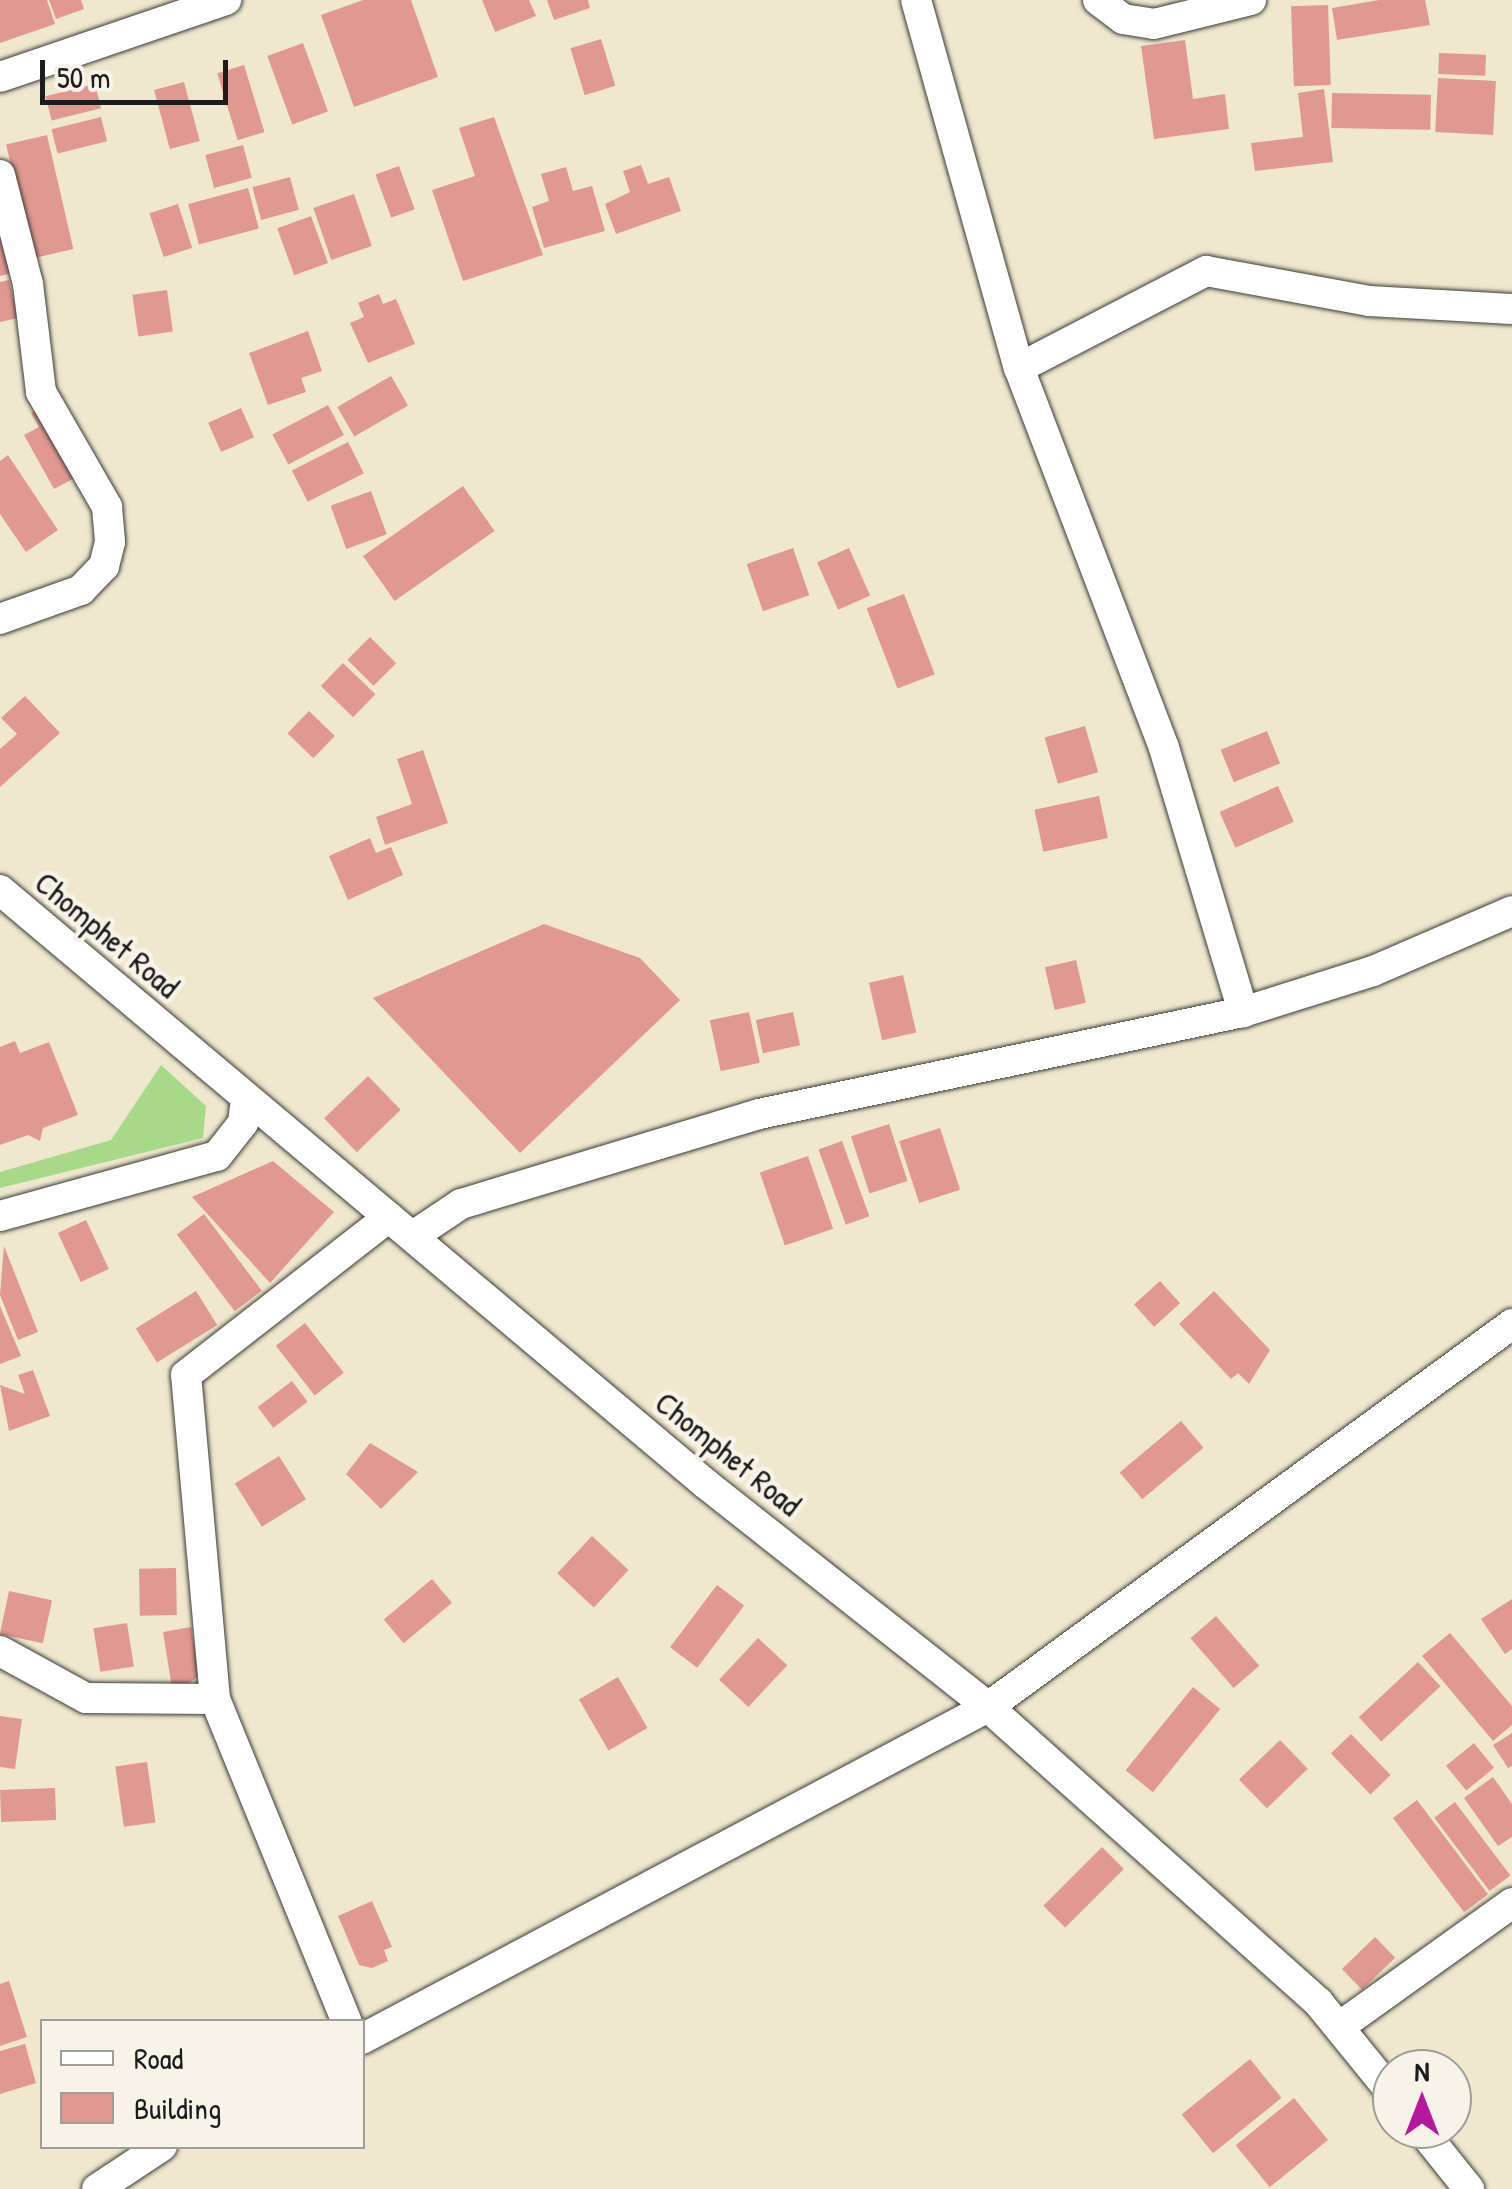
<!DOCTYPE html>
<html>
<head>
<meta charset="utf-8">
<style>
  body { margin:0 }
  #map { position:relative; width:1512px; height:2189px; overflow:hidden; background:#efe8cf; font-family:"Patrick Hand",sans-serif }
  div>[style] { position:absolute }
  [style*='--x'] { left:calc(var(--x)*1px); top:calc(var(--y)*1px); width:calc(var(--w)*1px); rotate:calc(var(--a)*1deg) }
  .green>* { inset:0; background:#a8d988 }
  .building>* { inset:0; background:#e19891; transform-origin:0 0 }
  .roads { filter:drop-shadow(0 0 2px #3c3b37) drop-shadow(0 0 2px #3c3b37) }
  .minor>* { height:30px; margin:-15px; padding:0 15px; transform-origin:15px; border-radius:15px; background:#fff }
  span { translate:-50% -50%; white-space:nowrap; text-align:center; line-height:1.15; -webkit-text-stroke:9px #f7f3e8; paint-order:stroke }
  .street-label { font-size:32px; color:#1c1c1c }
  .legend { position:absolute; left:40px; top:2019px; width:325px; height:130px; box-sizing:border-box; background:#f7f3e8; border:2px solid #9f9d96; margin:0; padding:12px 18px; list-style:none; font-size:30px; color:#1c1c1c }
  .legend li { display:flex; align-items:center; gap:20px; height:50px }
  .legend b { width:50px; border:2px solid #9f9d96 }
  .north { position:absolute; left:1372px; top:2049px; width:100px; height:100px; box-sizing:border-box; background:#f7f3e8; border:2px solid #9f9d96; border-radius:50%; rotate:0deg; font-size:28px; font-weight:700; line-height:40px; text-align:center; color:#1c1c1c }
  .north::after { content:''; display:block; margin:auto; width:35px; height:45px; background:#b5179e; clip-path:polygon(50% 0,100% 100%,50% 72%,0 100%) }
  .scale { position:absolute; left:40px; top:60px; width:188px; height:45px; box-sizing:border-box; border:5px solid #1c1c1c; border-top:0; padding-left:12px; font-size:30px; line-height:35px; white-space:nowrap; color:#1c1c1c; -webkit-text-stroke:8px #f7f3e8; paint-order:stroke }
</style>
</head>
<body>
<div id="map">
  <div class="green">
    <i style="clip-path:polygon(161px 1065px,206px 1106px,203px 1138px,0 1188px,0 1172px,111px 1140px)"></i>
  </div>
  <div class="building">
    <i style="clip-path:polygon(0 0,47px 0,55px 24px,0 43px)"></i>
    <i style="clip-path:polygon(49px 0,81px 0,84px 9px,56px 19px)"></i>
    <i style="clip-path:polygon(363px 0,411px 0,438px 77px,354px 107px,321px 15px)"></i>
    <i style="clip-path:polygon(482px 0,529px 0,536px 16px,495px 32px)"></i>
    <i style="clip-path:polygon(547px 0,588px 0,590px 8px,554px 20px)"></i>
    <i style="clip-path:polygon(1379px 0,1425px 0,1430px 25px,1337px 40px,1332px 8px)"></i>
    <i style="left:1328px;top:5px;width:80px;height:37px;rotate:88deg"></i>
    <i style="left:601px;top:39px;width:49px;height:32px;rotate:73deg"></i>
    <i style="clip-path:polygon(1185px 40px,1193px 99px,1225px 94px,1229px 129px,1154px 139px,1141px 46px)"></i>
    <i style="left:303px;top:43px;width:73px;height:38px;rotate:70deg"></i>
    <i style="left:1439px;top:53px;width:47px;height:21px;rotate:2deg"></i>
    <i style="left:244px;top:65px;width:70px;height:28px;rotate:73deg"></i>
    <i style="left:1438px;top:78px;width:58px;height:54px;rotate:3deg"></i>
    <i style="left:184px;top:82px;width:61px;height:31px;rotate:75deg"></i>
    <i style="left:95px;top:84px;width:25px;height:51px;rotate:76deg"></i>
    <i style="clip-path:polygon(1324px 89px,1333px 162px,1255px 171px,1251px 143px,1303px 137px,1298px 93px)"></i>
    <i style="left:1332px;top:93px;width:99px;height:35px;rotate:1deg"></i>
    <i style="left:101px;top:117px;width:25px;height:51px;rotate:76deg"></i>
    <i style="clip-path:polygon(494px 117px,543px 255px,463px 281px,432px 190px,475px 176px,459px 128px)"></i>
    <i style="left:47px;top:135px;width:117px;height:42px;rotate:77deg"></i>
    <i style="left:243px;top:145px;width:34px;height:39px;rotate:75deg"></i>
    <i style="clip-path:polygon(641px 165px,648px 184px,669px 177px,681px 211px,616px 234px,605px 204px,630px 192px,623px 171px)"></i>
    <i style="left:399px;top:166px;width:46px;height:25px;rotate:70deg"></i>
    <i style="clip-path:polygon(566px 167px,573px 191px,592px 186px,605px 231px,544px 248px,532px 207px,549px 201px,541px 174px)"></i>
    <i style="left:290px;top:177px;width:34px;height:39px;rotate:75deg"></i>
    <i style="left:248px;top:188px;width:42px;height:62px;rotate:75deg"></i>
    <i style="left:354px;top:194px;width:55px;height:43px;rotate:71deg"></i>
    <i style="left:178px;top:204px;width:46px;height:30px;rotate:72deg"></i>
    <i style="left:311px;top:216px;width:50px;height:36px;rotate:70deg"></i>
    <i style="clip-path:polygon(0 224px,13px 273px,0 276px)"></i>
    <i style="clip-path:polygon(9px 280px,18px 318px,0 322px,0 282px)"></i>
    <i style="left:167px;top:290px;width:42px;height:35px;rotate:82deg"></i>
    <i style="clip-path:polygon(379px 294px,383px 304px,396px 299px,415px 344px,368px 363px,350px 323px,364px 317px,358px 303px)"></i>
    <i style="clip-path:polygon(308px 331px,322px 371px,301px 378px,306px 392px,268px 405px,249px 353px)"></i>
    <i style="left:391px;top:376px;width:34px;height:62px;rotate:60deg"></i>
    <i style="left:328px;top:405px;width:34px;height:63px;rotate:62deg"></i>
    <i style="clip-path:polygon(42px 407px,80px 475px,54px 489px,24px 435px,39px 427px,31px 413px)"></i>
    <i style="left:241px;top:408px;width:32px;height:36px;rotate:66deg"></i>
    <i style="left:348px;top:442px;width:35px;height:63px;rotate:63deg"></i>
    <i style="clip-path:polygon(8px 455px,58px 530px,26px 552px,0 514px,0 461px)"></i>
    <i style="left:463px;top:486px;width:55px;height:122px;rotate:55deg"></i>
    <i style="left:371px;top:491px;width:46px;height:43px;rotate:70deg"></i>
    <i style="left:793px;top:548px;width:50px;height:49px;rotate:71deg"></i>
    <i style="left:849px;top:548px;width:52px;height:35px;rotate:66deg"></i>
    <i style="left:904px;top:594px;width:86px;height:40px;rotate:69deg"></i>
    <i style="left:370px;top:637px;width:37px;height:32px;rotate:45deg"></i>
    <i style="left:343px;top:663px;width:45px;height:32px;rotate:44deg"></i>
    <i style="clip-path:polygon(25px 696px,60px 733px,0 787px,0 749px,17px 734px,1px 718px)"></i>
    <i style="left:309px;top:711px;width:36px;height:31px;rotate:44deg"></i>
    <i style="left:1085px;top:726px;width:48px;height:42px;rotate:74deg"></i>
    <i style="left:1267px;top:731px;width:35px;height:50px;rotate:68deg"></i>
    <i style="clip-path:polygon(423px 750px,448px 823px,385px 845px,376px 817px,412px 804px,397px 759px)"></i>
    <i style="left:1278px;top:786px;width:39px;height:64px;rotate:66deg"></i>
    <i style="left:1099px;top:796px;width:43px;height:66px;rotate:78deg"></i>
    <i style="clip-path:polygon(370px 838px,376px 853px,391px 847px,403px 875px,348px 900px,329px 856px)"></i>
    <i style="clip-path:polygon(544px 924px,640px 958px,680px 1000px,520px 1153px,373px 998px)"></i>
    <i style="left:1076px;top:960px;width:44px;height:32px;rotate:77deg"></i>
    <i style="left:903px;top:975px;width:59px;height:35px;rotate:77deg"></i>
    <i style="left:749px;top:1012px;width:52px;height:40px;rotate:78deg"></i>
    <i style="left:793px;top:1012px;width:34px;height:38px;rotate:78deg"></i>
    <i style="clip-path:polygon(15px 1041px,20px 1053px,49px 1042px,78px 1115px,43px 1128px,40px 1141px,28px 1135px,0 1145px,0 1047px)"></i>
    <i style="left:368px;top:1076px;width:47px;height:61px;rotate:46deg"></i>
    <i style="left:889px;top:1124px;width:60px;height:40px;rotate:72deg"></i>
    <i style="left:940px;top:1128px;width:65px;height:43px;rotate:72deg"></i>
    <i style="left:842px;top:1141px;width:80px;height:25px;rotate:70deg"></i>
    <i style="left:808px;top:1156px;width:77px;height:51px;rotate:71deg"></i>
    <i style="clip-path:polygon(273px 1161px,334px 1212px,270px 1283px,192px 1197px)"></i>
    <i style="left:204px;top:1214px;width:96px;height:34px;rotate:53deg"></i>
    <i style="left:86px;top:1220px;width:54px;height:31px;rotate:65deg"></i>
    <i style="clip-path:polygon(4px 1246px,38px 1332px,18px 1340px,0 1295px)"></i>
    <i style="left:1160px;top:1281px;width:30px;height:35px;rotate:48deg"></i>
    <i style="left:196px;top:1291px;width:40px;height:71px;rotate:58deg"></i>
    <i style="clip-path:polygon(1214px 1291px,1270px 1350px,1249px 1384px,1238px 1373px,1231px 1379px,1179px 1324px)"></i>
    <i style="clip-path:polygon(0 1306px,21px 1356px,0 1364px)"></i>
    <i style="left:305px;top:1323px;width:63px;height:37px;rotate:52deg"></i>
    <i style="clip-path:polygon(33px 1370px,50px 1416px,9px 1431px,0 1385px,25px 1394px,18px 1375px)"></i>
    <i style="left:292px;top:1381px;width:26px;height:43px;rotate:53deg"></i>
    <i style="left:1181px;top:1421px;width:35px;height:80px;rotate:50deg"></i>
    <i style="clip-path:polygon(370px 1443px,418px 1472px,381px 1509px,346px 1474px)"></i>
    <i style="left:279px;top:1456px;width:51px;height:52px;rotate:58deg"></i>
    <i style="left:592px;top:1536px;width:50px;height:51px;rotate:43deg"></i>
    <i style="left:176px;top:1568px;width:47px;height:37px;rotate:89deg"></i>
    <i style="left:432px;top:1579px;width:31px;height:63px;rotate:50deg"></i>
    <i style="left:717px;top:1585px;width:34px;height:78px;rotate:37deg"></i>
    <i style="left:9px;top:1591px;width:44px;height:44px;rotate:12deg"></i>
    <i style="clip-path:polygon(1512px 1599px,1512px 1649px,1505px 1654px,1481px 1619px)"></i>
    <i style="left:1216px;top:1616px;width:66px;height:34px;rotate:49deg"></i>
    <i style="left:127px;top:1623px;width:44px;height:34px;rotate:81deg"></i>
    <i style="clip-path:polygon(191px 1627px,199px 1676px,173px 1694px,163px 1632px)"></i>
    <i style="clip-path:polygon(1450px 1633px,1512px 1706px,1512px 1725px,1493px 1741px,1422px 1656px)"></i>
    <i style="left:758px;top:1638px;width:40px;height:57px;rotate:43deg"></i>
    <i style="left:1418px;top:1662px;width:33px;height:81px;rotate:47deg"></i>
    <i style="left:618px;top:1677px;width:59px;height:45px;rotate:60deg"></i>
    <i style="left:1193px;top:1687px;width:35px;height:107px;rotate:39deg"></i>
    <i style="clip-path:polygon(0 1716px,22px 1719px,15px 1769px,0 1767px)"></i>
    <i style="clip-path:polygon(1512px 1733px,1512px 1766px,1508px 1768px,1493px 1745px)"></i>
    <i style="left:1351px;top:1734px;width:57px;height:28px;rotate:46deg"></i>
    <i style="left:1280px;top:1740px;width:40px;height:57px;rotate:46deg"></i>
    <i style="left:1474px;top:1743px;width:32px;height:36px;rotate:51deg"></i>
    <i style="left:147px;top:1762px;width:61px;height:32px;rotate:82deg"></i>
    <i style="clip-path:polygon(1493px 1777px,1512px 1804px,1512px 1837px,1498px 1846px,1464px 1798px)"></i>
    <i style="left:55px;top:1788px;width:32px;height:55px;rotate:88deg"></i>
    <i style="left:1417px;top:1800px;width:118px;height:30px;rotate:53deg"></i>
    <i style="left:1455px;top:1802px;width:92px;height:26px;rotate:53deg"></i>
    <i style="left:1102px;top:1847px;width:31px;height:83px;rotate:45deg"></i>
    <i style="clip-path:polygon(372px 1901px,392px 1947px,384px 1950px,388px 1961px,372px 1968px,359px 1965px,338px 1916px)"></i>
    <i style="left:1375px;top:1937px;width:29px;height:46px;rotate:46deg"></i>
    <i style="clip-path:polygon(9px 1981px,27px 2037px,0 2046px,0 1984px)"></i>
    <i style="clip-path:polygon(25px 2044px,36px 2083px,0 2094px,0 2051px)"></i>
    <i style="left:1250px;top:2059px;width:50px;height:88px;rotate:51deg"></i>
    <i style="left:1294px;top:2098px;width:54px;height:75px;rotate:51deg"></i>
  </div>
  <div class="roads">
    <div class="minor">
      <i style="--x:916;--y:0;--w:382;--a:74.4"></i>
      <i style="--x:1019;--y:368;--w:407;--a:69.1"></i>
      <i style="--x:1164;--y:748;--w:276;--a:73.3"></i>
      <i style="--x:1098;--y:0;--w:31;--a:37"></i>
      <i style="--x:1123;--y:19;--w:31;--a:9"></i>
      <i style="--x:1154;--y:24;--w:100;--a:-13.9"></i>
      <i style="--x:0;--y:77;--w:239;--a:-18.8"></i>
      <i style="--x:0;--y:175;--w:113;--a:75.6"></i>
      <i style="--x:28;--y:284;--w:109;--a:83.1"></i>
      <i style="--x:41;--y:392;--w:133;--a:60.1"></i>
      <i style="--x:107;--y:507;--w:35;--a:85"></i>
      <i style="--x:110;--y:542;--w:25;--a:104"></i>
      <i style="--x:104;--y:566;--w:33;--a:134"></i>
      <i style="--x:81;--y:590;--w:86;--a:160.3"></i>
      <i style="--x:1019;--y:368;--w:211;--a:-27.4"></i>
      <i style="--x:1206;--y:271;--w:166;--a:10.4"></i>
      <i style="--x:1369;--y:301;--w:143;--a:3.2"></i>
      <i style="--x:0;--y:890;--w:923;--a:40.08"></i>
      <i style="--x:706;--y:1484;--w:360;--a:38.3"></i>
      <i style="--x:988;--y:1707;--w:443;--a:41.8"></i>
      <i style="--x:1318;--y:2002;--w:117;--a:50.9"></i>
      <i style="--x:0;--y:1216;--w:225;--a:-15.5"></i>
      <i style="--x:217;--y:1156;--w:42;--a:-51.8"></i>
      <i style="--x:243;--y:1123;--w:23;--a:-83"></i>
      <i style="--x:413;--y:1236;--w:58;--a:-33.7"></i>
      <i style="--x:461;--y:1204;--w:311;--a:-16.8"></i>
      <i style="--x:759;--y:1114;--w:495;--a:-11.9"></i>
      <i style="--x:1243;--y:1012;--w:136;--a:-17.5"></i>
      <i style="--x:1373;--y:971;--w:151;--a:-23.3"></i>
      <i style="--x:0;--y:1651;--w:98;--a:28.7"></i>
      <i style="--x:86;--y:1698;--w:129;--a:0.4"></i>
      <i style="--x:215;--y:1699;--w:349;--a:67.8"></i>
      <i style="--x:215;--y:1699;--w:325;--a:-95.1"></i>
      <i style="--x:186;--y:1375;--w:257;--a:-37.9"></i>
      <i style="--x:1339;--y:2027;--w:213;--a:-35.6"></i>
      <i style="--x:362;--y:2039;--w:709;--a:-27.94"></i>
      <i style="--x:988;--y:1707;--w:649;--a:-36.16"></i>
      <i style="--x:1421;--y:2129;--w:77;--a:51.3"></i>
      <i style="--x:97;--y:2189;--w:78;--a:-33.5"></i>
    </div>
  </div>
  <div class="street-label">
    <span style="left:107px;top:935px;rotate:40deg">Chomphet Road</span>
    <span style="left:728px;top:1454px;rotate:39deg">Chomphet Road</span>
  </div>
  <ul class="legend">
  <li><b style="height:12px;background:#fff"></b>Road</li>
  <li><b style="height:28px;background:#e19891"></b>Building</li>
  </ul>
  <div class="north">N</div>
  <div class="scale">50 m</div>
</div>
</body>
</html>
